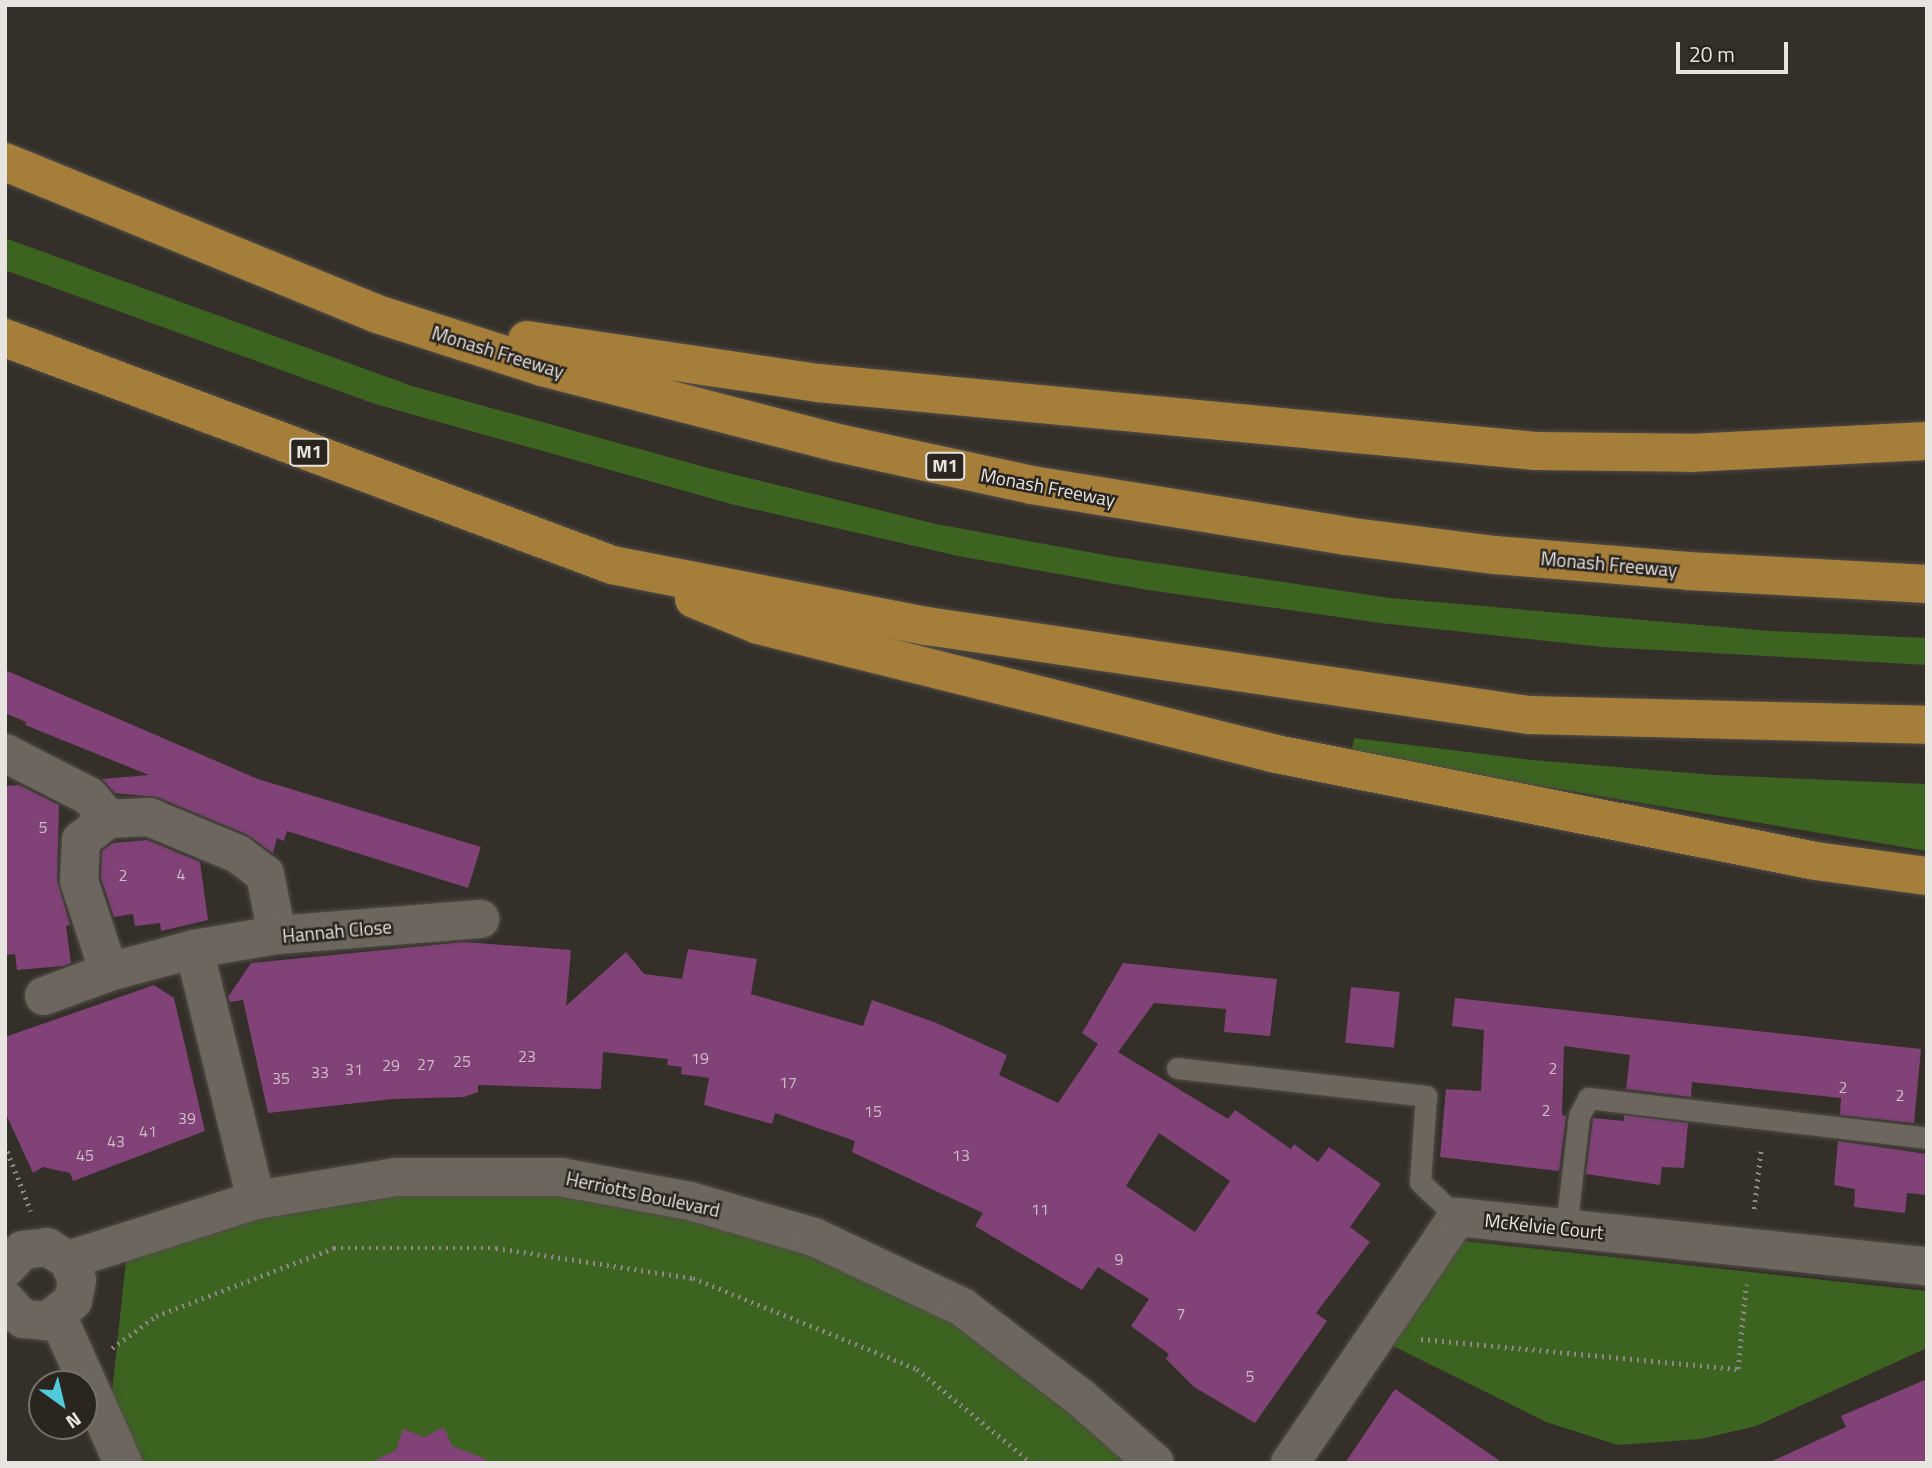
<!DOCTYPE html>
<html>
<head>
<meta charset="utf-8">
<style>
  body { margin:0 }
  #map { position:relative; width:1932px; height:1468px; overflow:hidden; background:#342f29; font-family:"Titillium Web",sans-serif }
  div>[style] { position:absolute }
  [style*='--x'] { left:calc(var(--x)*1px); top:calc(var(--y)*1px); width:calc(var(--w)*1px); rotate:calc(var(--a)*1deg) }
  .green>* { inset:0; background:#3c6320 }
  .building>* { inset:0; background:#804277; transform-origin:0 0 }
  .path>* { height:4.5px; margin-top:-2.25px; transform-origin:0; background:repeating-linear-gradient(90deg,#8c8883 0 2px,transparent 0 7px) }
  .roads { filter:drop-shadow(0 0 2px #514c47) drop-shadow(0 0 2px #514c47) }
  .service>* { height:21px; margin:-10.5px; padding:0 10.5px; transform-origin:10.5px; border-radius:10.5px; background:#6c665f }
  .minor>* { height:38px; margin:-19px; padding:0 19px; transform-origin:19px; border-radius:19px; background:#6c665f }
  .motorway>* { height:38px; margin:-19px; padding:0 19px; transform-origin:19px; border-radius:19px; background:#a57e3a }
  span { translate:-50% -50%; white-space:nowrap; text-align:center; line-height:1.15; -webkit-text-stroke:5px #2a251f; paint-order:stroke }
  .number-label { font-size:16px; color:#cebcc6 }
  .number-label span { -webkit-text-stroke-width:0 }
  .shield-label span { padding:2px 5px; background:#2a251f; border:2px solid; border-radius:5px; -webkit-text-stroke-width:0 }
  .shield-label { font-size:18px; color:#e8e4e0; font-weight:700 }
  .street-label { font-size:19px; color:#e8e4e0 }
  .frame { position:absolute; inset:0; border:7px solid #e8e4e0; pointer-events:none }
  .north { position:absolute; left:28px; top:1370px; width:70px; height:70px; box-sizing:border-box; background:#2a251f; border:2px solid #76716c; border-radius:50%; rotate:146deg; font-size:19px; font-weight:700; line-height:28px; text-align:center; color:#e8e4e0 }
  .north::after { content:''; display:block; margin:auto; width:24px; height:32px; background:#52cbd9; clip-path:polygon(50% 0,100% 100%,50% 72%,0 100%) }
  .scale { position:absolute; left:1676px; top:42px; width:112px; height:32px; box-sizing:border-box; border:4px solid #e8e4e0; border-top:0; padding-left:9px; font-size:21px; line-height:24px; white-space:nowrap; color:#e8e4e0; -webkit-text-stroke:5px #2a251f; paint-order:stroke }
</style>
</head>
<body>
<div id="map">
  <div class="green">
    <i style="clip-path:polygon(5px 238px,412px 386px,708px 468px,936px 524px,1116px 557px,1390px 598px,1770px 631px,1927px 638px,1927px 665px,1602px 647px,1380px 623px,1148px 590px,958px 556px,731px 504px,375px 404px,5px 270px)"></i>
    <i style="clip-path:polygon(1354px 738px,1533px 760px,1715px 775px,1927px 784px,1927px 851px,1351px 754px)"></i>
    <i style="clip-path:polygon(396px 1177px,690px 1201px,962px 1307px,1155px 1463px,123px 1463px,108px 1430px,128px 1241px)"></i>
    <i style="clip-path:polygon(1464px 1241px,1927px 1291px,1927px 1348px,1756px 1426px,1701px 1439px,1618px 1445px,1546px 1422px,1389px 1344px)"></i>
  </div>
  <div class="building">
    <i style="clip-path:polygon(5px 670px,258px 779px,481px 847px,468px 888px,287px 831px,284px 841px,277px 838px,273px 853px,246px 834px,157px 797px,115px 793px,102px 779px,149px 775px,25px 725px,26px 722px,5px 713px)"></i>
    <i style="clip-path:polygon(19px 785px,59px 805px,57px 880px,70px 925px,66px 926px,71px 963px,63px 966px,17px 970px,15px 954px,5px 955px,5px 786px)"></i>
    <i style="clip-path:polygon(147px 840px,200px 862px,208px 920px,161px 931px,160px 923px,135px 926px,133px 914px,114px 917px,101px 878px,102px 851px,113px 843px)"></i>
    <i style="clip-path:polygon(evenodd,464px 942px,571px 950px,566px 1006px,626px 952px,644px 974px,682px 979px,688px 949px,757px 959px,751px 994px,863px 1026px,872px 1000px,934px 1022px,1007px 1055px,999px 1075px,1058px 1103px,1098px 1044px,1082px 1033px,1123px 963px,1277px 979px,1270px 1036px,1224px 1032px,1226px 1009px,1154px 1003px,1118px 1052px,1228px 1119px,1235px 1110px,1291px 1149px,1294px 1144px,1318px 1162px,1329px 1147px,1381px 1184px,1350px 1227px,1370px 1242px,1316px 1313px,1327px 1321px,1255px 1423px,1194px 1387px,1166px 1359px,1169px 1354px,1131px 1326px,1149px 1299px,1098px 1267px,1082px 1290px,975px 1226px,983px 1213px,852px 1152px,855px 1141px,775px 1113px,772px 1124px,704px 1105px,709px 1078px,681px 1074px,682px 1067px,667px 1065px,668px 1059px,603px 1052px,601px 1089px,478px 1085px,478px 1092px,464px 1097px,393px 1099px,268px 1113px,243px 1000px,230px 1002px,228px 997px,251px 963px,464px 942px,1159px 1133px,1230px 1181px,1195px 1232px,1126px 1186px,1159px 1133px)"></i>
    <i style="clip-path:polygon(154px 985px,174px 998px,205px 1131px,73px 1181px,70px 1173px,43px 1167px,33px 1173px,5px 1112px,5px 1037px)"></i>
    <i style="left:1351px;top:987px;width:49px;height:56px;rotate:6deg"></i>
    <i style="clip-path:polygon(1455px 998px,1921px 1049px,1914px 1123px,1840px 1115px,1841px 1098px,1692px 1082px,1691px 1097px,1626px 1089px,1630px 1055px,1564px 1046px,1562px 1115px,1566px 1116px,1559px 1171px,1440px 1157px,1446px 1089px,1481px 1091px,1484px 1030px,1452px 1026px)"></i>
    <i style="clip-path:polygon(1624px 1115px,1688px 1123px,1684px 1168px,1662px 1167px,1660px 1185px,1586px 1174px,1593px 1118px,1624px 1121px)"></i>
    <i style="clip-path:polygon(1838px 1141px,1927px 1154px,1927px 1195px,1907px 1193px,1905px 1213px,1854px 1207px,1855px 1189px,1834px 1185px)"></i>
    <i style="clip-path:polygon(1927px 1379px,1927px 1463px,1768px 1463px,1846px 1427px,1841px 1416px)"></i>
    <i style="clip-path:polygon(1395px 1389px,1503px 1463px,1345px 1463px)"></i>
    <i style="clip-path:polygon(444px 1427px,452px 1446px,486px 1459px,486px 1463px,370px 1463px,396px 1450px,403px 1429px,424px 1437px)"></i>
  </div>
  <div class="path">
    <i style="--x:5;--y:1145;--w:71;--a:68.5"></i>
    <i style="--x:1754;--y:1209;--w:61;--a:-83.5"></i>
    <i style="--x:1421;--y:1339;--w:318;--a:5.4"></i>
    <i style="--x:1738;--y:1369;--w:85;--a:-84.6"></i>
    <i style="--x:112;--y:1348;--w:54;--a:-36"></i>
    <i style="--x:156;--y:1316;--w:191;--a:-20.9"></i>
    <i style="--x:334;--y:1248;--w:162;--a:0"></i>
    <i style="--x:496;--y:1248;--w:199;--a:8.7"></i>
    <i style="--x:693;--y:1278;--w:242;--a:22.1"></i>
    <i style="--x:917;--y:1369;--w:149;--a:39.3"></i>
  </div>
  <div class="roads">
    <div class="service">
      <i style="--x:1177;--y:1068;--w:251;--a:6.4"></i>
      <i style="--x:1426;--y:1096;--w:86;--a:94"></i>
      <i style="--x:1420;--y:1182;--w:51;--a:43.4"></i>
      <i style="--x:1566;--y:1228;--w:113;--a:-83.4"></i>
      <i style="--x:1579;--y:1116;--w:20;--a:-63"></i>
      <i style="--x:1588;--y:1098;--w:341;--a:6.7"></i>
    </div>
    <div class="minor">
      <i style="--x:5;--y:753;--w:94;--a:27.1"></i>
      <i style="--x:89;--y:796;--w:30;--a:50"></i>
      <i style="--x:108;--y:819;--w:41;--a:-2.8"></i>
      <i style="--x:149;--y:817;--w:96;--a:22.6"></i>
      <i style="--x:238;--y:854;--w:34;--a:37"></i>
      <i style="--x:265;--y:874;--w:62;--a:78.9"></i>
      <i style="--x:108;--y:819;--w:34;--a:142"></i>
      <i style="--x:81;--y:840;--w:41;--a:92.8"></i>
      <i style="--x:79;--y:881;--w:96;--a:71.8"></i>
      <i style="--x:194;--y:949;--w:259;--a:76.1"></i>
      <i style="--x:44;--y:996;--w:69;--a:-20.3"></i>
      <i style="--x:109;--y:972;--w:88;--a:-15.1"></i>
      <i style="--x:194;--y:949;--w:84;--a:-9.6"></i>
      <i style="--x:277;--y:935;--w:204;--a:-4.5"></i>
      <i style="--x:68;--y:1260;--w:197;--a:-17.7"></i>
      <i style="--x:256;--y:1200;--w:142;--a:-9.3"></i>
      <i style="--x:396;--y:1177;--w:164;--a:0"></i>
      <i style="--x:560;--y:1177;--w:132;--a:10.5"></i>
      <i style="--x:690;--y:1201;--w:129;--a:16.2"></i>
      <i style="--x:814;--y:1237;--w:164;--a:25.3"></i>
      <i style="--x:962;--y:1307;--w:150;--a:37.4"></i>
      <i style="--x:1081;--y:1398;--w:98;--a:41.3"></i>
      <i style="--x:5;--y:1269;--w:26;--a:-47"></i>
      <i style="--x:23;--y:1250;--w:24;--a:-7"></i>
      <i style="--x:47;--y:1247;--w:25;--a:32"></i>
      <i style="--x:68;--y:1260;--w:22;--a:66"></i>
      <i style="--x:77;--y:1280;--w:21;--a:101"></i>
      <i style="--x:73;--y:1301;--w:33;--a:142"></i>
      <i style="--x:47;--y:1321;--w:24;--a:-175"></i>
      <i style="--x:23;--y:1319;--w:26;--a:-133"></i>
      <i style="--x:58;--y:1317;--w:160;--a:66"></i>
      <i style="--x:1290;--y:1463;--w:297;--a:-55.8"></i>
      <i style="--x:1457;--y:1217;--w:473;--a:6"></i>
    </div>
    <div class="motorway">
      <i style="--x:5;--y:162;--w:402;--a:22.2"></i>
      <i style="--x:377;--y:314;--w:173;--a:17.8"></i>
      <i style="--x:542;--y:367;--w:306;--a:14.4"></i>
      <i style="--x:838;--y:443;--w:198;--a:12.2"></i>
      <i style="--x:1032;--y:485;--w:318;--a:9.2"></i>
      <i style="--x:1346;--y:536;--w:150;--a:7.3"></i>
      <i style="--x:1495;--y:555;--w:194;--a:4.7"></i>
      <i style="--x:1688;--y:571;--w:239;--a:3.1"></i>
      <i style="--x:5;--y:338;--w:648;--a:20.5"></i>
      <i style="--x:612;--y:565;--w:321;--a:11"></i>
      <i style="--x:927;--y:626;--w:608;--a:8.42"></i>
      <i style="--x:1528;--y:715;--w:399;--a:1.4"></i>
      <i style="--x:527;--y:340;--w:294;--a:8.4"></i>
      <i style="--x:818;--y:383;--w:721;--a:5.41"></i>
      <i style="--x:1536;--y:451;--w:153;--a:0.7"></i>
      <i style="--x:1689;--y:453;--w:238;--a:-2.9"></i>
      <i style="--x:694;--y:599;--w:69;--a:22.1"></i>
      <i style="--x:758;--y:625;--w:534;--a:13.98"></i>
      <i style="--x:1276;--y:754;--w:550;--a:11.21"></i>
      <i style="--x:1816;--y:861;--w:112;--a:7.7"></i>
    </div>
  </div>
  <div class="number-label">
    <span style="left:43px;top:827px">5</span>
    <span style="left:181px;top:874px">4</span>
    <span style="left:123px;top:875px">2</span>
    <span style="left:527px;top:1056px">23</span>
    <span style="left:700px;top:1058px">19</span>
    <span style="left:462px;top:1061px">25</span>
    <span style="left:426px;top:1064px">27</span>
    <span style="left:391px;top:1065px">29</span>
    <span style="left:1553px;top:1068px">2</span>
    <span style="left:354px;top:1069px">31</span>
    <span style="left:320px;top:1072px">33</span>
    <span style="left:281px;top:1078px">35</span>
    <span style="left:788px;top:1082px">17</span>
    <span style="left:1843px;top:1087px">2</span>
    <span style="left:1900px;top:1095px">2</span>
    <span style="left:1546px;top:1110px">2</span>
    <span style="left:873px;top:1111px">15</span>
    <span style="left:187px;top:1118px">39</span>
    <span style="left:148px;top:1131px">41</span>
    <span style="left:116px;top:1141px">43</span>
    <span style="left:85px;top:1155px">45</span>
    <span style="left:961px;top:1155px">13</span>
    <span style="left:1040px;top:1209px">11</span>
    <span style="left:1119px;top:1259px">9</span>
    <span style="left:1181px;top:1313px">7</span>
    <span style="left:1250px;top:1376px">5</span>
  </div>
  <div class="shield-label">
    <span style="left:309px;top:452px">M1</span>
    <span style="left:945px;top:466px">M1</span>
  </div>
  <div class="street-label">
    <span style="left:498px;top:352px;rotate:17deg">Monash Freeway</span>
    <span style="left:1048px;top:487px;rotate:11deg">Monash Freeway</span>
    <span style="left:1609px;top:564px;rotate:5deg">Monash Freeway</span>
    <span style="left:337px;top:931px;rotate:-5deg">Hannah Close</span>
    <span style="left:643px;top:1194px;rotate:12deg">Herriotts Boulevard</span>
    <span style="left:1544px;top:1226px;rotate:6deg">McKelvie Court</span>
  </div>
  <div class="frame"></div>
  <div class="north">N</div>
  <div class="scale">20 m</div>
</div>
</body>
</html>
